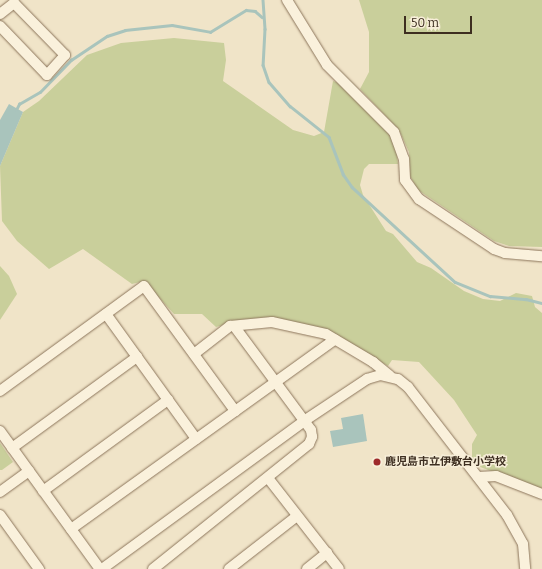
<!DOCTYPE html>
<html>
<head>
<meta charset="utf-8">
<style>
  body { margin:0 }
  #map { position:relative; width:542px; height:569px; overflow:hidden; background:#f0e4c8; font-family:Bitter,"Noto Sans JP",serif }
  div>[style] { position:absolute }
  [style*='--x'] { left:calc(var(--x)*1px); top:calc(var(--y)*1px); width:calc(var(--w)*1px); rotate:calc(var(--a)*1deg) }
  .green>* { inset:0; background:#c9cf9b }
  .water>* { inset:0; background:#a9c4bc }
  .stream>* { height:2.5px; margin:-1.25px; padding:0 1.25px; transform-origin:1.25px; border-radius:1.25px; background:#a9c4bc }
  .roads { filter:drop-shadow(0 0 1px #8d765c) drop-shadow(0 0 1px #8d765c) }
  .minor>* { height:10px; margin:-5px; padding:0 5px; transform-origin:5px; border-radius:5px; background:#faf1dc }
  .dots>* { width:11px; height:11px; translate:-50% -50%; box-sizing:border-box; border:2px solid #f7eed8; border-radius:50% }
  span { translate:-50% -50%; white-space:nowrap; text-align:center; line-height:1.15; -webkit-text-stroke:3px #f7eed8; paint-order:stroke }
  .poi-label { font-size:11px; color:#3d2e20; font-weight:700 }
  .left { translate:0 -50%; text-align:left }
  .scale { position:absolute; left:404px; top:16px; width:68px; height:18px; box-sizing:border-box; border:2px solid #3d2e20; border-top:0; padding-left:5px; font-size:12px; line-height:14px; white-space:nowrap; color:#3d2e20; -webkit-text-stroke:3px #f7eed8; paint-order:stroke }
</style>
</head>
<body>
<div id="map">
  <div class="green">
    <i style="clip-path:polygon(359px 0,542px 0,542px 247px,509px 246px,494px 241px,418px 190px,410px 176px,409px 152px,399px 130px,360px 89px,369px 72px,369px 32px)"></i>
    <i style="clip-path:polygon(174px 38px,224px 43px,226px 60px,223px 81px,293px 130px,314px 136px,324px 132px,333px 81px,339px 83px,389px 134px,396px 147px,398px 164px,369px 164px,364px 169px,360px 185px,363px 195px,386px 231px,393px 234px,417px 262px,431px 268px,464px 291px,483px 299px,500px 301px,516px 293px,532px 296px,535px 307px,542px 313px,542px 490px,472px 464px,472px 444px,477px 435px,454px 400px,419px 362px,392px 360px,388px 366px,350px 344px,313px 330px,238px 321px,216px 327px,202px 314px,174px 314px,144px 281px,132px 284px,83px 249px,49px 269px,17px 241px,2px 221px,0 166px,23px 112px,39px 101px,87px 55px,121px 43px)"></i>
    <i style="clip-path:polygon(0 266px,9px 276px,17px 294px,0 320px)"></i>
    <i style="clip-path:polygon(0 443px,13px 462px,2px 470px,0 470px)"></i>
  </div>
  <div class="water">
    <i style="clip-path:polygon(9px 104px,23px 112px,0 166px,0 120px)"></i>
    <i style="clip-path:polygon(363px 414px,367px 441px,333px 447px,330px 431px,343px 429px,341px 418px)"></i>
  </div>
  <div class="stream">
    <i style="--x:263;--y:0;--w:29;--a:86"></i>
    <i style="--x:265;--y:29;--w:36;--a:93"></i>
    <i style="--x:263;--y:65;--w:18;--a:71"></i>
    <i style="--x:269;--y:82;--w:32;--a:49"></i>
    <i style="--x:290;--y:106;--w:50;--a:38.5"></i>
    <i style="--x:329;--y:137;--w:40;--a:69"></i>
    <i style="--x:343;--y:174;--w:16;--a:55"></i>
    <i style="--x:352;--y:187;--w:140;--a:42.7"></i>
    <i style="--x:455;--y:282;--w:38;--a:22"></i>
    <i style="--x:490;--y:296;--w:36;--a:5"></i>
    <i style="--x:526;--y:299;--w:16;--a:14"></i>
    <i style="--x:16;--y:110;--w:7;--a:-63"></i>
    <i style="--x:19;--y:104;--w:24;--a:-30"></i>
    <i style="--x:40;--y:92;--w:45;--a:-45.9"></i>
    <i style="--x:71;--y:60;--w:43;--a:-33.7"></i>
    <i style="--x:107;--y:36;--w:19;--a:-18"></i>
    <i style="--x:125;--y:30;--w:47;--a:-6.1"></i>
    <i style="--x:172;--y:25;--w:39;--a:10"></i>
    <i style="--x:210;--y:32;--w:42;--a:-31.4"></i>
    <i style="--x:246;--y:10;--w:9;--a:6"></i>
    <i style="--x:255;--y:11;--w:9;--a:41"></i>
  </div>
  <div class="roads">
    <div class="minor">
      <i style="--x:287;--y:0;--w:76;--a:58.4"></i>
      <i style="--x:327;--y:65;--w:95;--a:45"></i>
      <i style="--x:394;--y:132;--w:29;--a:70"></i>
      <i style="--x:404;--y:159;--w:21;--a:87"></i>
      <i style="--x:405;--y:180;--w:24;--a:54"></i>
      <i style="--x:419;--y:199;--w:90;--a:33.7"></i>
      <i style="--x:494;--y:249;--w:12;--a:20"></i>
      <i style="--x:505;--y:253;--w:37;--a:5"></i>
      <i style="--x:0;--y:14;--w:18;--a:-38"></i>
      <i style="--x:14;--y:3;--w:73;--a:45.6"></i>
      <i style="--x:65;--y:55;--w:27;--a:132"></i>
      <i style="--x:47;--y:75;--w:68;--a:-133.8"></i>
      <i style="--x:106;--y:314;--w:154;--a:54.2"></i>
      <i style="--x:194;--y:354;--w:46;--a:-37.9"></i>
      <i style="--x:230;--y:326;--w:42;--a:-5.4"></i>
      <i style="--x:272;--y:322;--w:55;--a:12.5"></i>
      <i style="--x:326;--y:334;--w:55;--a:30.8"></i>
      <i style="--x:373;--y:362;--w:22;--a:39"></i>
      <i style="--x:0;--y:391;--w:178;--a:-36.1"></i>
      <i style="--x:144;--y:286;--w:155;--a:53.9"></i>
      <i style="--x:0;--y:431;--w:170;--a:54.1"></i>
      <i style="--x:12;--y:448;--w:155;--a:-36.1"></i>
      <i style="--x:478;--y:477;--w:18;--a:-3"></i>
      <i style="--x:496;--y:476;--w:49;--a:21.4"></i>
      <i style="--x:268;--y:478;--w:115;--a:52"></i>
      <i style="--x:43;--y:491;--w:155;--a:-36.1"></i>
      <i style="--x:0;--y:492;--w:36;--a:-36"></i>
      <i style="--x:0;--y:515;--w:67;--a:54.2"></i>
      <i style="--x:71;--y:529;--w:325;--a:-35.7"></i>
      <i style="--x:102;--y:569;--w:250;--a:-36.2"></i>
      <i style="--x:304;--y:421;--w:76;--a:-33.7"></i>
      <i style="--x:367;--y:379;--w:14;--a:-17"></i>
      <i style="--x:380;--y:375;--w:18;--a:13"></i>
      <i style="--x:398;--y:379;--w:13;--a:39"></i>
      <i style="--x:408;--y:387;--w:162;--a:52.3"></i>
      <i style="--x:507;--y:515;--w:33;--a:61"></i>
      <i style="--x:523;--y:544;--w:25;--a:85"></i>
      <i style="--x:153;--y:569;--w:200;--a:-38.7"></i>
      <i style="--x:309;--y:444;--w:8;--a:-67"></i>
      <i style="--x:312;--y:437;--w:7;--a:-98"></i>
      <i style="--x:311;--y:430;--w:129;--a:-126.5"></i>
      <i style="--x:229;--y:569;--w:86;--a:-37.9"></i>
      <i style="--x:307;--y:569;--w:26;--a:-39"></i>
    </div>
  </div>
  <div class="dots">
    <i style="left:377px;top:462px;background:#9e2a2b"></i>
  </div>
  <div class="poi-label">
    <span class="left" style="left:385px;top:462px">鹿児島市立伊敷台小学校</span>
  </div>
  <div class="scale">50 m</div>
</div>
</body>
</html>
